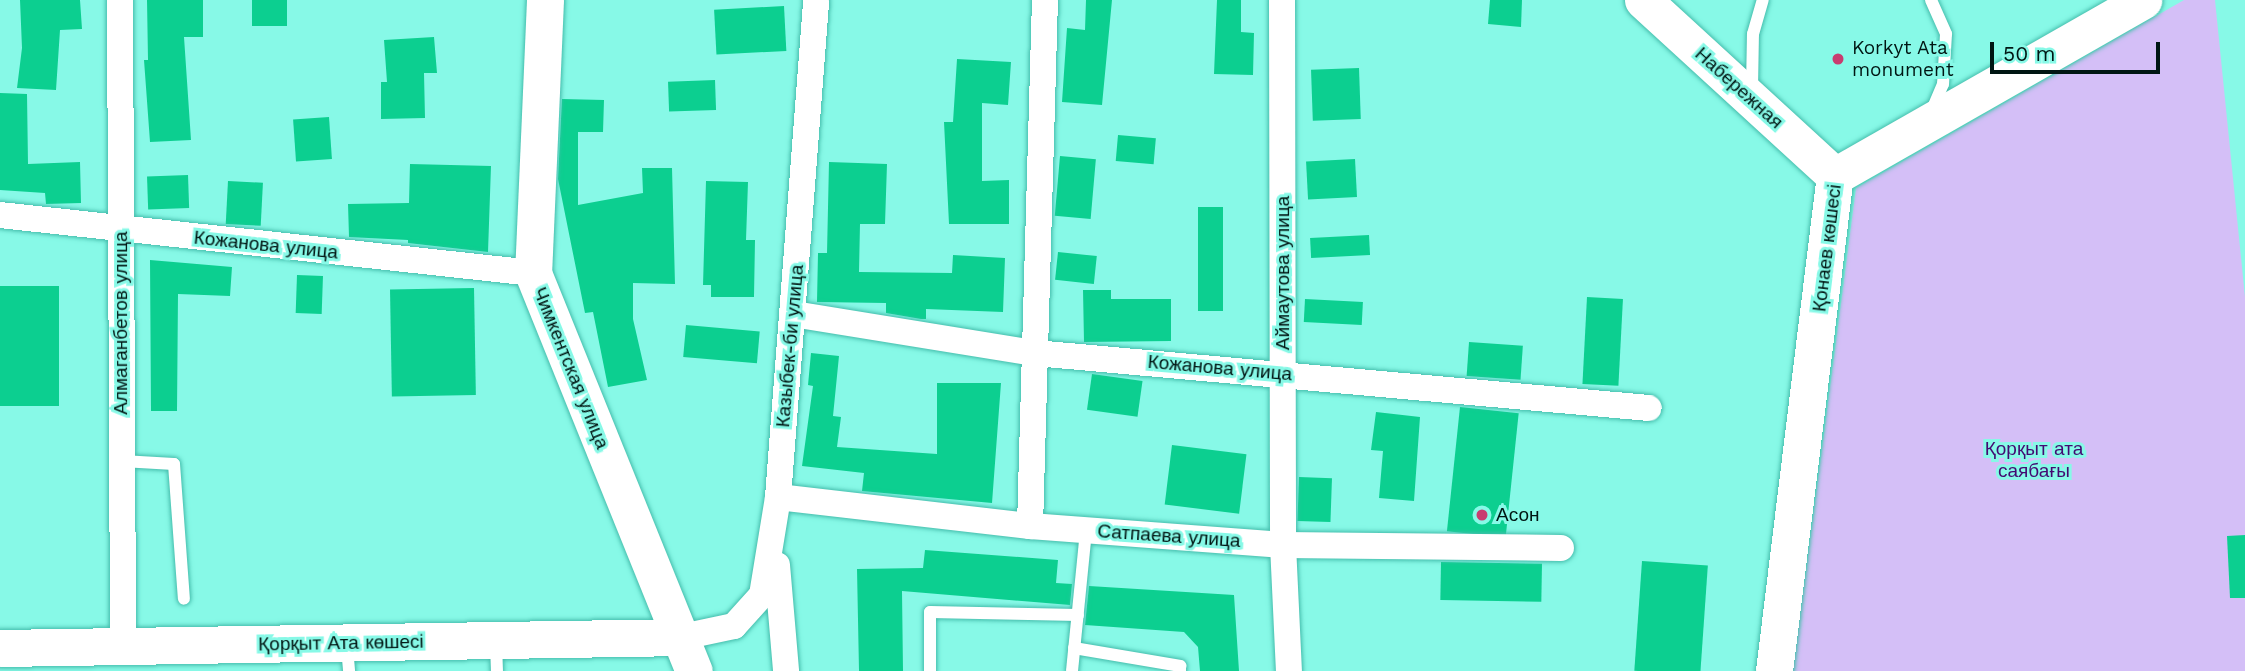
<!DOCTYPE html>
<html>
<head>
<meta charset="utf-8">
<style>
  body { margin:0 }
  #map { position:relative; width:2245px; height:671px; overflow:hidden; background:#87f9e7; font-family:"Work Sans",sans-serif }
  div>[style] { position:absolute }
  [style*='--x'] { left:calc(var(--x)*1px); top:calc(var(--y)*1px); width:calc(var(--w)*1px); rotate:calc(var(--a)*1deg) }
  .green>* { inset:0; background:#d4bff7 }
  .building>* { inset:0; background:#0ccf90; transform-origin:0 0 }
  .roads { filter:drop-shadow(0 0 2px #45bdac) drop-shadow(0 0 2px #45bdac) }
  .lane>* { height:12px; margin:-6px; padding:0 6px; transform-origin:6px; border-radius:6px; background:#fff }
  .street>* { height:26px; margin:-13px; padding:0 13px; transform-origin:13px; border-radius:13px; background:#fff }
  .secondary>* { height:37px; margin:-18.5px; padding:0 18.5px; transform-origin:18.5px; border-radius:18.5px; background:#fff }
  .dots>* { width:19px; height:19px; translate:-50% -50%; box-sizing:border-box; border:4px solid #87f9e7; border-radius:50% }
  span { translate:-50% -50%; white-space:nowrap; text-align:center; line-height:1.15; -webkit-text-stroke:6px #87f9e7; paint-order:stroke }
  .poi-label { font-size:19px; color:#001613 }
  .left { translate:0 -50%; text-align:left }
  .street-label { font-size:19px; color:#001613 }
  .park-label { font-size:19px; color:#430a71 }
  .scale { position:absolute; left:1990px; top:42px; width:170px; height:32px; box-sizing:border-box; border:4px solid #001613; border-top:0; padding-left:9px; font-size:21px; line-height:24px; white-space:nowrap; color:#001613; -webkit-text-stroke:5px #87f9e7; paint-order:stroke }
</style>
</head>
<body>
<div id="map">
  <div class="green">
    <i style="clip-path:polygon(2184px 0,2215px 0,2245px 297px,2245px 671px,1793px 671px,1856px 188px)"></i>
  </div>
  <div class="building">
    <i style="clip-path:polygon(20px 0,80px 0,82px 29px,60px 30px,56px 90px,17px 88px,22px 48px)"></i>
    <i style="clip-path:polygon(147px 0,203px 0,203px 37px,184px 37px,191px 140px,150px 142px,144px 60px,148px 60px)"></i>
    <i style="left:252px;top:0;width:35px;height:26px"></i>
    <i style="clip-path:polygon(1086px 0,1112px 0,1102px 105px,1062px 102px,1067px 28px,1085px 30px)"></i>
    <i style="clip-path:polygon(1217px 0,1241px 0,1241px 32px,1254px 33px,1253px 75px,1214px 74px)"></i>
    <i style="clip-path:polygon(1490px 0,1522px 0,1521px 27px,1488px 24px)"></i>
    <i style="left:784px;top:6px;width:45px;height:70px;rotate:87deg"></i>
    <i style="clip-path:polygon(434px 37px,437px 73px,424px 73px,425px 118px,381px 119px,381px 82px,387px 82px,384px 40px)"></i>
    <i style="clip-path:polygon(957px 59px,1011px 62px,1008px 105px,982px 103px,982px 181px,1009px 180px,1009px 224px,949px 224px,944px 122px,953px 122px)"></i>
    <i style="left:1359px;top:68px;width:51px;height:48px;rotate:88deg"></i>
    <i style="left:715px;top:80px;width:30px;height:47px;rotate:88deg"></i>
    <i style="clip-path:polygon(0 93px,27px 94px,28px 164px,80px 162px,81px 203px,46px 204px,45px 193px,0 190px)"></i>
    <i style="clip-path:polygon(562px 99px,604px 100px,603px 132px,578px 132px,578px 205px,643px 193px,642px 168px,672px 168px,675px 284px,633px 283px,633px 319px,647px 380px,608px 387px,593px 312px,585px 313px,558px 179px)"></i>
    <i style="left:329px;top:117px;width:42px;height:36px;rotate:86deg"></i>
    <i style="left:1118px;top:135px;width:38px;height:26px;rotate:5deg"></i>
    <i style="left:1060px;top:156px;width:36px;height:60px;rotate:5deg"></i>
    <i style="left:1355px;top:159px;width:38px;height:49px;rotate:87deg"></i>
    <i style="clip-path:polygon(829px 162px,887px 164px,885px 224px,860px 224px,859px 272px,952px 273px,953px 255px,1005px 258px,1003px 312px,926px 309px,926px 319px,921px 319px,886px 313px,886px 303px,817px 302px,818px 253px,827px 253px)"></i>
    <i style="clip-path:polygon(410px 164px,491px 166px,488px 252px,408px 243px,408px 240px,349px 237px,348px 204px,409px 203px)"></i>
    <i style="left:188px;top:175px;width:33px;height:41px;rotate:88deg"></i>
    <i style="left:228px;top:181px;width:35px;height:43px;rotate:3deg"></i>
    <i style="clip-path:polygon(706px 181px,748px 182px,746px 240px,755px 240px,754px 297px,711px 297px,711px 285px,703px 285px)"></i>
    <i style="left:1198px;top:207px;width:25px;height:104px"></i>
    <i style="left:1369px;top:235px;width:20px;height:59px;rotate:87deg"></i>
    <i style="left:1058px;top:252px;width:39px;height:28px;rotate:6deg"></i>
    <i style="clip-path:polygon(150px 260px,232px 267px,230px 296px,178px 294px,177px 411px,151px 411px)"></i>
    <i style="left:297px;top:275px;width:26px;height:38px;rotate:2deg"></i>
    <i style="left:0;top:286px;width:59px;height:120px"></i>
    <i style="left:474px;top:288px;width:107px;height:84px;rotate:89deg"></i>
    <i style="clip-path:polygon(1083px 290px,1111px 290px,1111px 299px,1171px 299px,1171px 341px,1084px 342px)"></i>
    <i style="left:1587px;top:297px;width:36px;height:87px;rotate:3deg"></i>
    <i style="left:1305px;top:299px;width:58px;height:23px;rotate:3deg"></i>
    <i style="left:686px;top:325px;width:74px;height:32px;rotate:5deg"></i>
    <i style="left:1469px;top:342px;width:54px;height:34px;rotate:4deg"></i>
    <i style="clip-path:polygon(811px 353px,839px 356px,833px 416px,841px 417px,837px 447px,937px 454px,937px 383px,1001px 383px,992px 503px,862px 491px,864px 473px,802px 466px,813px 386px,808px 385px)"></i>
    <i style="left:1092px;top:374px;width:51px;height:36px;rotate:8deg"></i>
    <i style="left:1460px;top:407px;width:59px;height:125px;rotate:6deg"></i>
    <i style="clip-path:polygon(1376px 412px,1420px 417px,1414px 501px,1379px 498px,1383px 451px,1371px 450px)"></i>
    <i style="left:1172px;top:445px;width:75px;height:60px;rotate:7deg"></i>
    <i style="left:1299px;top:477px;width:33px;height:44px;rotate:2deg"></i>
    <i style="clip-path:polygon(2245px 535px,2245px 598px,2230px 598px,2227px 536px)"></i>
    <i style="clip-path:polygon(925px 550px,1058px 560px,1056px 583px,1072px 584px,1070px 605px,902px 591px,903px 671px,859px 671px,857px 569px,923px 568px)"></i>
    <i style="left:1642px;top:561px;width:66px;height:110px;rotate:4deg"></i>
    <i style="left:1441px;top:562px;width:101px;height:38px;rotate:1deg"></i>
    <i style="clip-path:polygon(1089px 586px,1234px 595px,1239px 671px,1200px 671px,1198px 647px,1184px 632px,1085px 625px)"></i>
  </div>
  <div class="roads">
    <div class="lane">
      <i style="--x:1931;--y:0;--w:37;--a:66"></i>
      <i style="--x:1946;--y:34;--w:50;--a:93.4"></i>
      <i style="--x:1943;--y:84;--w:25;--a:113"></i>
      <i style="--x:1752;--y:89;--w:55;--a:-89"></i>
      <i style="--x:1753;--y:34;--w:35;--a:-74"></i>
      <i style="--x:122;--y:461;--w:52;--a:3.3"></i>
      <i style="--x:174;--y:464;--w:135;--a:85.8"></i>
      <i style="--x:496;--y:643;--w:28;--a:88"></i>
      <i style="--x:347;--y:647;--w:24;--a:85"></i>
      <i style="--x:1074;--y:648;--w:108;--a:9.6"></i>
      <i style="--x:1180;--y:666;--w:5;--a:90"></i>
      <i style="--x:930;--y:671;--w:59;--a:-90"></i>
      <i style="--x:930;--y:612;--w:148;--a:1.2"></i>
      <i style="--x:1072;--y:671;--w:142;--a:-84.3"></i>
    </div>
    <div class="street">
      <i style="--x:120;--y:0;--w:647;--a:89.73"></i>
      <i style="--x:1282;--y:0;--w:545;--a:89.89"></i>
      <i style="--x:1283;--y:545;--w:126;--a:87.3"></i>
      <i style="--x:0;--y:215;--w:536;--a:6.21"></i>
      <i style="--x:793;--y:314;--w:245;--a:9.2"></i>
      <i style="--x:1035;--y:353;--w:616;--a:5.12"></i>
      <i style="--x:778;--y:497;--w:254;--a:6.6"></i>
      <i style="--x:1030;--y:526;--w:254;--a:4.3"></i>
      <i style="--x:1283;--y:545;--w:278;--a:0.6"></i>
      <i style="--x:1030;--y:526;--w:526;--a:-88.37"></i>
      <i style="--x:777;--y:565;--w:106;--a:85.1"></i>
      <i style="--x:682;--y:637;--w:53;--a:-11.9"></i>
      <i style="--x:734;--y:626;--w:42;--a:-47.9"></i>
      <i style="--x:762;--y:595;--w:99;--a:-80.7"></i>
      <i style="--x:778;--y:497;--w:498;--a:-85.6"></i>
    </div>
    <div class="secondary">
      <i style="--x:545;--y:0;--w:273;--a:92.5"></i>
      <i style="--x:533;--y:273;--w:429;--a:68"></i>
      <i style="--x:1643;--y:0;--w:260;--a:42.5"></i>
      <i style="--x:0;--y:648;--w:682;--a:-0.92"></i>
      <i style="--x:1774;--y:671;--w:499;--a:-83"></i>
      <i style="--x:1835;--y:176;--w:355;--a:-29.7"></i>
    </div>
  </div>
  <div class="dots">
    <i style="left:1838px;top:59px;background:#c83c70"></i>
    <i style="left:1482px;top:515px;background:#c83c70"></i>
  </div>
  <div class="poi-label">
    <span class="left" style="left:1852px;top:59px">Korkyt Ata<br>monument</span>
    <span class="left" style="left:1496px;top:515px">Асон</span>
  </div>
  <div class="street-label">
    <span style="left:1739px;top:88px;rotate:42deg">Набережная</span>
    <span style="left:266px;top:245px;rotate:6deg">Кожанова улица</span>
    <span style="left:1827px;top:248px;rotate:-83deg">Қонаев көшесі</span>
    <span style="left:1283px;top:273px;rotate:-90deg">Аймаутова улица</span>
    <span style="left:121px;top:323px;rotate:-90deg">Алмаганбетов улица</span>
    <span style="left:790px;top:346px;rotate:-85deg">Казыбек-би улица</span>
    <span style="left:571px;top:368px;rotate:68deg">Чимкентская улица</span>
    <span style="left:1220px;top:368px;rotate:5deg">Кожанова улица</span>
    <span style="left:1169px;top:536px;rotate:4deg">Сатпаева улица</span>
    <span style="left:341px;top:643px;rotate:-1deg">Қорқыт Ата көшесі</span>
  </div>
  <div class="park-label">
    <span style="left:2034px;top:460px">Қорқыт ата<br>саябағы</span>
  </div>
  <div class="scale">50 m</div>
</div>
</body>
</html>
